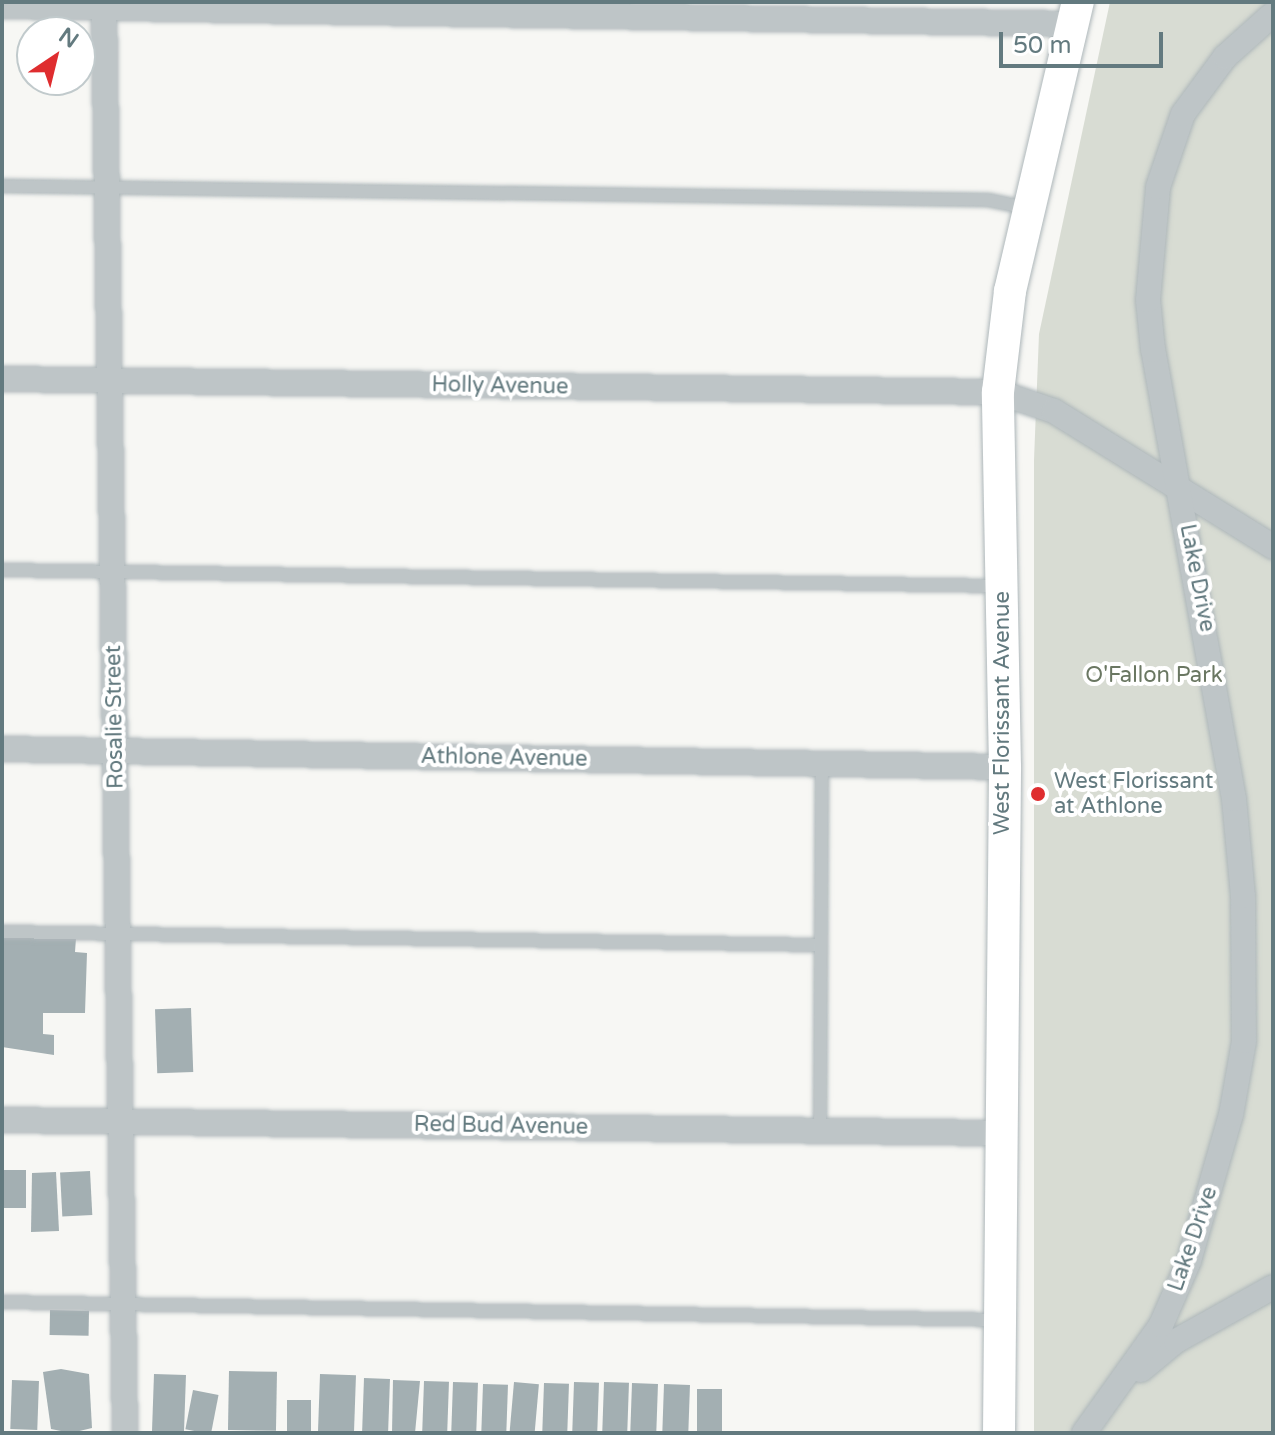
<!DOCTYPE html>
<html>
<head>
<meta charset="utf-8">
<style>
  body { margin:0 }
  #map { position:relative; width:1275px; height:1435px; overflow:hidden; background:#f7f7f4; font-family:"Varela Round",sans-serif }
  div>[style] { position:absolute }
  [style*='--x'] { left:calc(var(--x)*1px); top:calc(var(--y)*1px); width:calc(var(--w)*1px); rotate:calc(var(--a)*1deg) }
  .green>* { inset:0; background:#d8dcd3 }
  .building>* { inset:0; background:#a3afb2; transform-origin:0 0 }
  .roads { filter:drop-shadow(0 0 2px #aeb7ba) drop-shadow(0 0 2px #aeb7ba) }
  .lane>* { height:12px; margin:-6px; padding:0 6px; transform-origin:6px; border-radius:6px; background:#bec5c7 }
  .street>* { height:24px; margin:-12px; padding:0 12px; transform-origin:12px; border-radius:12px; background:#bec5c7 }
  .secondary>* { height:32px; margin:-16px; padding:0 16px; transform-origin:16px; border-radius:16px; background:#fff }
  .dots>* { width:22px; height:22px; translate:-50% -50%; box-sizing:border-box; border:4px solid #fff; border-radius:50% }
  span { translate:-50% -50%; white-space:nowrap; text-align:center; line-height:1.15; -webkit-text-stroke:8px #fff; paint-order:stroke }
  .street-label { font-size:22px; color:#637a7f }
  .park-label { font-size:22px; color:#6a7762 }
  .poi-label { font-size:22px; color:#637a7f }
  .left { translate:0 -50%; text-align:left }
  .frame { position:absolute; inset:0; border:4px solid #637a7f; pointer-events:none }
  .north { position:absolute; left:16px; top:16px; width:80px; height:80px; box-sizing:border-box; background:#fff; border:2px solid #c1cacc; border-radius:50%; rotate:35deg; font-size:22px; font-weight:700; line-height:32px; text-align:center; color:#637a7f }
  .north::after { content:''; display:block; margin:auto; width:28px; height:36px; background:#df2d2f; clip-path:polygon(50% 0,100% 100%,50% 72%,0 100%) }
  .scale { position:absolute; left:999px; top:32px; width:164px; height:36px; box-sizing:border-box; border:4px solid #637a7f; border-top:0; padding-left:10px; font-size:24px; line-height:28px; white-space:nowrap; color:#637a7f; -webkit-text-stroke:6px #fff; paint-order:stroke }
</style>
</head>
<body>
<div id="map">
  <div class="green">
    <i style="clip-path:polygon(1110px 2px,1273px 2px,1273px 1433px,1034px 1433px,1034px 460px,1039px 334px)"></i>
  </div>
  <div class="building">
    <i style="clip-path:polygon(2px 938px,76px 938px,75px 952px,87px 953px,85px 1013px,43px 1013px,43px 1034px,54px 1035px,54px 1055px,2px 1047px)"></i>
    <i style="left:191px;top:1008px;width:64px;height:36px;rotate:88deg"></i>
    <i style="left:2px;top:1170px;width:24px;height:38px"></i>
    <i style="left:90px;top:1171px;width:44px;height:30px;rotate:87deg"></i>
    <i style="clip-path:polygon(56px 1172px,59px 1231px,31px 1232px,32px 1173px)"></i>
    <i style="left:50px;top:1310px;width:39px;height:25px;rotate:1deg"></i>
    <i style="clip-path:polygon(61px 1369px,89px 1374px,92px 1428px,71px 1433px,51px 1429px,43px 1372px)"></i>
    <i style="left:229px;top:1371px;width:48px;height:59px;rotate:1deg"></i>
    <i style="left:154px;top:1374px;width:32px;height:57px;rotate:2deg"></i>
    <i style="left:320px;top:1374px;width:36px;height:59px;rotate:2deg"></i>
    <i style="left:364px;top:1378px;width:26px;height:54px;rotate:2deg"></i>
    <i style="left:12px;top:1380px;width:27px;height:49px;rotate:2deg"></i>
    <i style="clip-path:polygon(393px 1380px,420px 1381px,415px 1433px,392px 1433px)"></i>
    <i style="left:424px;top:1381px;width:25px;height:52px;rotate:2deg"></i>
    <i style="left:453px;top:1382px;width:25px;height:51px;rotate:2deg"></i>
    <i style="left:514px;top:1382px;width:25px;height:51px;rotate:5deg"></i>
    <i style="left:574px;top:1382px;width:25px;height:51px;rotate:2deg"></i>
    <i style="left:604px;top:1382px;width:25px;height:51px;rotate:2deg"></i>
    <i style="left:544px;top:1383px;width:25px;height:50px;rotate:2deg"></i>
    <i style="left:632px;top:1383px;width:26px;height:50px;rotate:2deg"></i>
    <i style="left:483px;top:1384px;width:25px;height:49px;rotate:2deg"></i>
    <i style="left:664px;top:1384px;width:26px;height:49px;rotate:2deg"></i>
    <i style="left:697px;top:1389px;width:25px;height:44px"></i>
    <i style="left:193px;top:1390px;width:26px;height:40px;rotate:11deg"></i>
    <i style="left:287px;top:1400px;width:24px;height:33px"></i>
  </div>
  <div class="roads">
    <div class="lane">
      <i style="--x:2;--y:186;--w:986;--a:0.81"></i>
      <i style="--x:988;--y:200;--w:41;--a:11.3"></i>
      <i style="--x:2;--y:570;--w:997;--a:0.92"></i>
      <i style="--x:2;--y:932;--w:817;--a:0.91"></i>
      <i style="--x:820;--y:1130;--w:366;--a:-89.7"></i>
      <i style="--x:2;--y:1302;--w:997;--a:1.03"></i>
    </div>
    <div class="street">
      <i style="--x:104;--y:2;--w:1431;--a:89.16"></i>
      <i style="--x:2;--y:6;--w:1071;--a:0.96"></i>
      <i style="--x:2;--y:379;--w:996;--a:0.75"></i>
      <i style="--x:998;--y:392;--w:59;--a:18.7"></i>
      <i style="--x:1054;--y:411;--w:258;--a:31.8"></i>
      <i style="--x:2;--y:749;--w:1003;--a:1.03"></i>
      <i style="--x:2;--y:1120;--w:998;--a:0.75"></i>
      <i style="--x:1141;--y:1370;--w:45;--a:-39.6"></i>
      <i style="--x:1176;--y:1341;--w:111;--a:-29.1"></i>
      <i style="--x:1084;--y:1433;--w:133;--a:-54.5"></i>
      <i style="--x:1161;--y:1325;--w:70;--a:-66.4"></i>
      <i style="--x:1189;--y:1261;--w:152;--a:-74"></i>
      <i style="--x:1231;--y:1115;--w:75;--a:-80"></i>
      <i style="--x:1244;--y:1041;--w:145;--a:-90.4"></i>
      <i style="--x:1243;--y:896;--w:97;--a:-95.3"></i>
      <i style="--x:1234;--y:799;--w:456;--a:-100.2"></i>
      <i style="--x:1153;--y:350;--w:50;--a:-95.7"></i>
      <i style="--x:1148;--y:300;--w:113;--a:-84.9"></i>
      <i style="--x:1158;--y:187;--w:77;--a:-71.1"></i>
      <i style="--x:1183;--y:114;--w:71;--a:-53.6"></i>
      <i style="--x:1225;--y:57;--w:64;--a:-41.9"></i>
    </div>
    <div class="secondary">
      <i style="--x:999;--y:1433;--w:666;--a:-89.48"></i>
      <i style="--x:1005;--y:767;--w:375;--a:-91.1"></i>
      <i style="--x:998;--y:392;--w:102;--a:-83.2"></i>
      <i style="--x:1010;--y:291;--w:297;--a:-76.8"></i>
    </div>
  </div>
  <div class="dots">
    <i style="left:1038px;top:794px;background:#df2d2f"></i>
  </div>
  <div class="street-label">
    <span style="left:500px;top:386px;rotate:1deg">Holly Avenue</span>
    <span style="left:1197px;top:578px;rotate:79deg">Lake Drive</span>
    <span style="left:1003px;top:713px;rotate:-90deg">West Florissant Avenue</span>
    <span style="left:115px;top:717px;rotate:-91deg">Rosalie Street</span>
    <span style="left:504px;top:758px;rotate:1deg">Athlone Avenue</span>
    <span style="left:501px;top:1126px;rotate:1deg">Red Bud Avenue</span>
    <span style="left:1193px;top:1239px;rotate:-71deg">Lake Drive</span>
  </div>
  <div class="park-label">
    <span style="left:1154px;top:676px">O'Fallon Park</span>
  </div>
  <div class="poi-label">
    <span class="left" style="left:1054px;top:794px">West Florissant<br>at Athlone</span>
  </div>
  <div class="frame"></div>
  <div class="north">N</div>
  <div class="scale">50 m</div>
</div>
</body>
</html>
